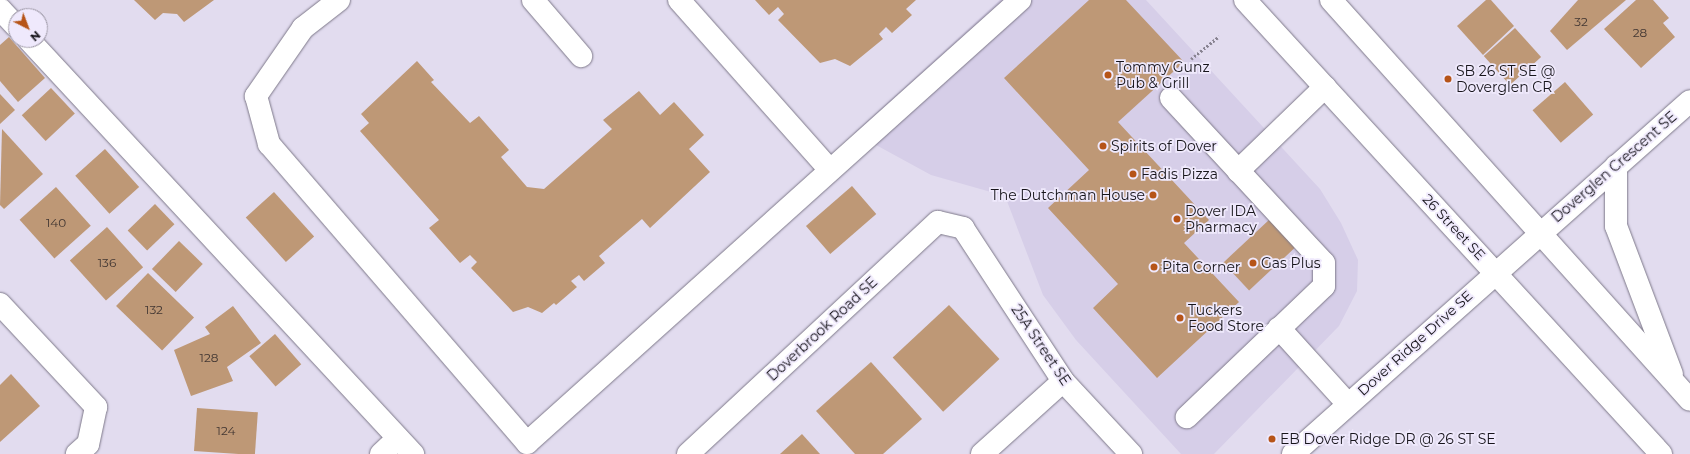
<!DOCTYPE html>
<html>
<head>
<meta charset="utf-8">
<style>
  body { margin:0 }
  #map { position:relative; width:1690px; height:454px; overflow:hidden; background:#e2dcef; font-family:Montserrat,sans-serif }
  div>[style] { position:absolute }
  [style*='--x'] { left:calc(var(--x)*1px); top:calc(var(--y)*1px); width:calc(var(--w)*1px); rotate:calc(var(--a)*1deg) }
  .built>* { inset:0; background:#d6cee8 }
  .building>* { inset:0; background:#be9876; transform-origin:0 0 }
  .path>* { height:2.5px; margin-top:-1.25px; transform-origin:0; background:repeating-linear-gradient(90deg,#888391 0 2px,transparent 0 4px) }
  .roads { filter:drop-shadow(0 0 1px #7d7889) drop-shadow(0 0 1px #7d7889) }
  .minor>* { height:22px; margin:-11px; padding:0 11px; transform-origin:11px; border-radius:11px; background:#fff }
  .dots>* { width:11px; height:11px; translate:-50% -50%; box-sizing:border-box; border:2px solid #efe9fc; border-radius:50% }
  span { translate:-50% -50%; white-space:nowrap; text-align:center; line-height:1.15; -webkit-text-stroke:3.5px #efe9fc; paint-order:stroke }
  .number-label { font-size:12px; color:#413632 }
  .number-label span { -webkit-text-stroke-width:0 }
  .poi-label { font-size:14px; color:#17151b }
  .left { translate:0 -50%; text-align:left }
  .right { translate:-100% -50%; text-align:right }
  .street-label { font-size:14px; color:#17151b }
  .north { position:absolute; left:8px; top:8px; width:40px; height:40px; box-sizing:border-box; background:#efe9fc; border:1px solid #9994a2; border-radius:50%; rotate:138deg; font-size:11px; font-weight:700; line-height:16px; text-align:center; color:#17151b }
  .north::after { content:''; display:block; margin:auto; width:14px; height:18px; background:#b65418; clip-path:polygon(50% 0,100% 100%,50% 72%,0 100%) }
</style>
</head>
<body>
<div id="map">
  <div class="built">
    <i style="clip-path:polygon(1000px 0,1146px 0,1320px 189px,1341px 223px,1358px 260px,1357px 291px,1339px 326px,1214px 454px,1181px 454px,1076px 340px,1043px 295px,1005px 196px,931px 175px,854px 133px)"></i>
  </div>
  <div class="building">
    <i style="clip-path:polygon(134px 0,214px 0,184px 22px,177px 14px,163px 13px,155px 20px)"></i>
    <i style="clip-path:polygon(755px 0,916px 0,906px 9px,912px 15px,892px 33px,886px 27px,879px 34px,883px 39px,850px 66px,835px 59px,820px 63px,778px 20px,784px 14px,778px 7px,769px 15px)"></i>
    <i style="clip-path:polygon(1089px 0,1126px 0,1184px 62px,1118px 122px,1209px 220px,1184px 243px,1239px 302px,1157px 378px,1093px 308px,1118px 284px,1048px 208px,1089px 170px,1004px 78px)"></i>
    <i style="clip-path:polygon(1486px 0,1491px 0,1514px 26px,1483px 55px,1457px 26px)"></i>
    <i style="clip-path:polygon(1578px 0,1626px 0,1567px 50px,1550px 31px)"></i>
    <i style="clip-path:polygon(1636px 0,1653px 0,1669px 18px,1663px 23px,1675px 37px,1641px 68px,1604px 29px)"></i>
    <i style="left:1515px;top:28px;width:39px;height:42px;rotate:48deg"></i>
    <i style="clip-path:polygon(9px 37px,45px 78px,18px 102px,0 81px,0 45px)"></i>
    <i style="clip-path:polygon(417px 61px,434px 80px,431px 82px,470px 123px,479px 116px,509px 150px,501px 157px,527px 187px,544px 189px,612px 129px,603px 120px,639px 91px,660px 115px,674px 102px,704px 135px,689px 149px,710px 172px,650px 228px,642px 219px,599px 256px,605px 263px,584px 281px,579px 275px,571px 281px,577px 287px,556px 305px,554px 303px,542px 313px,528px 307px,513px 312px,471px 268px,477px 262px,470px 255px,460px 263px,429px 228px,439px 220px,360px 131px,369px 123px,361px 114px)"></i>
    <i style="left:1565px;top:82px;width:43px;height:43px;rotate:49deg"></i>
    <i style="left:51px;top:88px;width:35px;height:40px;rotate:47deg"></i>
    <i style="clip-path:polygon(0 94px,15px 110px,0 124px)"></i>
    <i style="clip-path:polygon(2px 129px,43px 174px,4px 209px,0 205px)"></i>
    <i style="left:105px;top:149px;width:51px;height:40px;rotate:48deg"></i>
    <i style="left:852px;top:186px;width:37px;height:61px;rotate:49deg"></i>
    <i style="left:56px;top:187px;width:52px;height:49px;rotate:48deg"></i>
    <i style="left:274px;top:192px;width:60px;height:38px;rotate:48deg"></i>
    <i style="left:155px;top:204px;width:28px;height:38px;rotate:46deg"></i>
    <i style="left:1270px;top:219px;width:38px;height:64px;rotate:47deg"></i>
    <i style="left:107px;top:227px;width:54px;height:50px;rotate:48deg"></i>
    <i style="left:179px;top:241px;width:33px;height:39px;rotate:44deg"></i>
    <i style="left:148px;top:273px;width:64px;height:46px;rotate:44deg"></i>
    <i style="left:949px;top:305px;width:74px;height:77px;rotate:47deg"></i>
    <i style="clip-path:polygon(233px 306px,261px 343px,227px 367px,233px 381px,191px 396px,174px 350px,210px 334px,205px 327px)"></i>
    <i style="left:275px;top:334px;width:40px;height:34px;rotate:49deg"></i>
    <i style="clip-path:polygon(871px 362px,922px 419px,883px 454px,855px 454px,816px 411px)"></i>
    <i style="clip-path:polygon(11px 374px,40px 406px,0 442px,0 385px)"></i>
    <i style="left:197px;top:408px;width:61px;height:43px;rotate:4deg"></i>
    <i style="clip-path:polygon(802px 434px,820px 454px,780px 454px)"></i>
  </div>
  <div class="path">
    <i style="--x:1191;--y:59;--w:36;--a:-39"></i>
  </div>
  <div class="roads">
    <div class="minor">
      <i style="--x:339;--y:0;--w:46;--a:142.1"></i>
      <i style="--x:303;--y:28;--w:83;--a:124.7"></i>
      <i style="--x:256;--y:96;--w:50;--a:74.8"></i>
      <i style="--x:269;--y:144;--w:395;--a:49.2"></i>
      <i style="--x:527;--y:443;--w:663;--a:-41.94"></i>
      <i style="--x:533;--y:0;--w:74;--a:49.4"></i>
      <i style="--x:679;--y:0;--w:227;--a:48.4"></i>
      <i style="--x:1245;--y:0;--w:616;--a:47.5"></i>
      <i style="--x:1331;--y:0;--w:537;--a:48.09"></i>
      <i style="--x:0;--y:9;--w:23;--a:47"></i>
      <i style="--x:29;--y:40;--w:565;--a:47.15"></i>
      <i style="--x:1171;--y:98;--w:225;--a:47.2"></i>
      <i style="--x:1324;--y:263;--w:23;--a:90"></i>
      <i style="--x:1324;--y:286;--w:190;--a:136.3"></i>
      <i style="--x:1616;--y:166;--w:60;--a:90"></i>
      <i style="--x:1616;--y:226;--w:158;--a:69.3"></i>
      <i style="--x:1238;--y:171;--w:121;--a:-44"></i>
      <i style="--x:0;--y:304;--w:141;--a:47"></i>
      <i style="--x:96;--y:407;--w:38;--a:102"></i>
      <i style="--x:88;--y:444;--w:15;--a:138"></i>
      <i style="--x:1279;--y:328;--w:103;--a:47.8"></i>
      <i style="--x:381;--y:454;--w:23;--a:-43"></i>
      <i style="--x:688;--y:454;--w:341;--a:-42.9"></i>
      <i style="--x:938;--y:222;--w:26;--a:13"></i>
      <i style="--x:963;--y:228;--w:183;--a:56.8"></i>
      <i style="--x:1063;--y:381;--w:100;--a:47"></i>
      <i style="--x:982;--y:454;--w:109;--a:-42"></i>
      <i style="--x:1293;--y:454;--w:531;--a:-41.64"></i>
    </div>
  </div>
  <div class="dots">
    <i style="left:1108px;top:75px;background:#b65418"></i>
    <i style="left:1448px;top:79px;background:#b65418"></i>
    <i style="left:1103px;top:146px;background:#b65418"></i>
    <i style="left:1133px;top:174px;background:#b65418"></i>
    <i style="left:1153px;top:195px;background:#b65418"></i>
    <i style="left:1177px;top:219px;background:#b65418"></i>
    <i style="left:1253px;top:263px;background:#b65418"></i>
    <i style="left:1154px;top:267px;background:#b65418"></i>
    <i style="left:1180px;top:318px;background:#b65418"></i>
    <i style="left:1272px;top:439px;background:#b65418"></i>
  </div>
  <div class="number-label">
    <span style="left:1581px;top:22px">32</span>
    <span style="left:1640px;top:33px">28</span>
    <span style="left:56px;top:223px">140</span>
    <span style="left:107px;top:263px">136</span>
    <span style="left:154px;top:310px">132</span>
    <span style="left:209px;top:358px">128</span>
    <span style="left:226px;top:431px">124</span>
  </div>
  <div class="poi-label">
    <span class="left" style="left:1116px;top:75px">Tommy Gunz<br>Pub &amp; Grill</span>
    <span class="left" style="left:1456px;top:79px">SB 26 ST SE @<br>Doverglen CR</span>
    <span class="left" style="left:1111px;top:146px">Spirits of Dover</span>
    <span class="left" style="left:1141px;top:174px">Fadis Pizza</span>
    <span class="right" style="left:1145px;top:195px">The Dutchman House</span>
    <span class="left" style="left:1185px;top:219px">Dover IDA<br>Pharmacy</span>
    <span class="left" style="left:1261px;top:263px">Gas Plus</span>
    <span class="left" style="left:1162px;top:267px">Pita Corner</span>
    <span class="left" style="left:1188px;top:318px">Tuckers<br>Food Store</span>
    <span class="left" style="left:1280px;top:439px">EB Dover Ridge DR @ 26 ST SE</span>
  </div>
  <div class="street-label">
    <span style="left:1614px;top:167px;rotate:-41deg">Doverglen Crescent SE</span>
    <span style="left:1454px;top:227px;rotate:47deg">26 Street SE</span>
    <span style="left:822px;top:329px;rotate:-43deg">Doverbrook Road SE</span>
    <span style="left:1415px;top:343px;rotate:-42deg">Dover Ridge Drive SE</span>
    <span style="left:1041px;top:345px;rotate:56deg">25A Street SE</span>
  </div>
  <div class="north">N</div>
</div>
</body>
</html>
